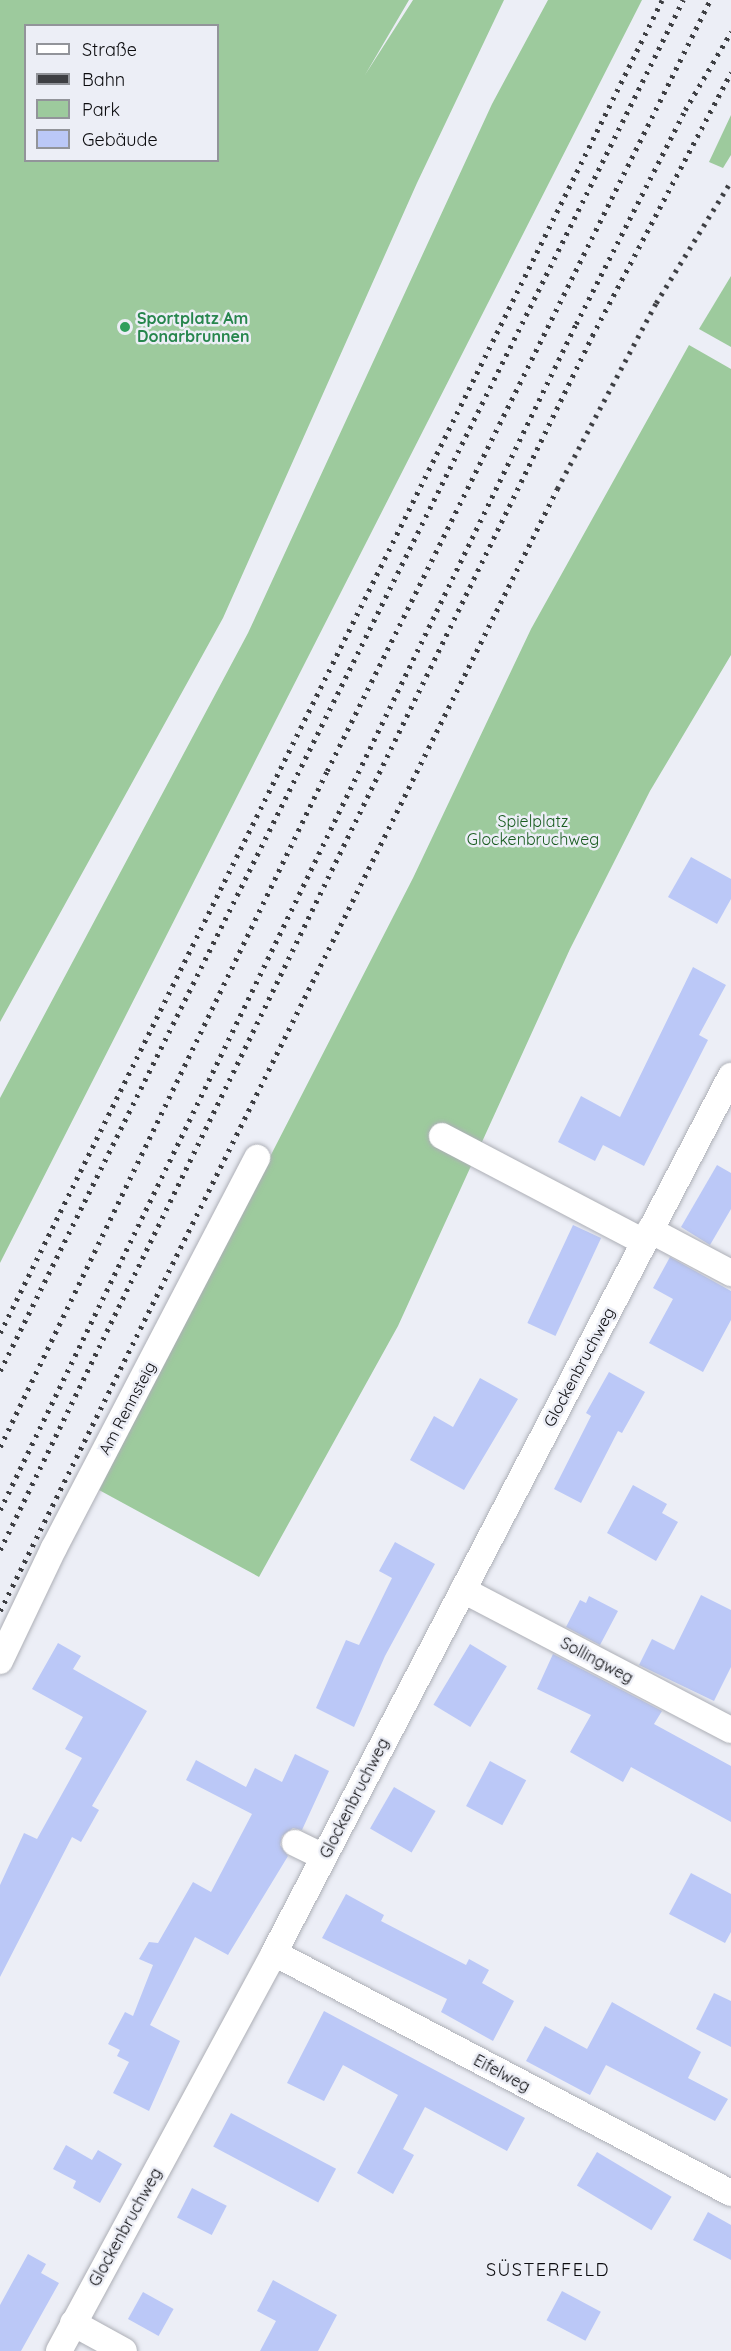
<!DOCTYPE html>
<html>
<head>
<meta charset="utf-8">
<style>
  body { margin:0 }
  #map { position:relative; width:731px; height:2351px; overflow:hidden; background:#eceef6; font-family:Quicksand,sans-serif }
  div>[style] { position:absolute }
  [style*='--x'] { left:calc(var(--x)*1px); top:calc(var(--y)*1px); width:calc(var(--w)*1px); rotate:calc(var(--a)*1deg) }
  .green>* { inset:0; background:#9dca9d }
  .building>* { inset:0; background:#bbc8f7; transform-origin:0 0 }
  .roads { filter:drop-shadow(0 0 2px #adafb6) drop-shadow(0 0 2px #adafb6) }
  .minor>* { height:26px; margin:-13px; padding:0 13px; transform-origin:13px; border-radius:13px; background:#fff }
  .rail>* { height:4.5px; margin-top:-2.25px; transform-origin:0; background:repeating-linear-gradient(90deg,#3e3f43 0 3px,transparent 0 9px) }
  .dots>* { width:16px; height:16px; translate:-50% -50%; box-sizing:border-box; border:3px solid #eceef6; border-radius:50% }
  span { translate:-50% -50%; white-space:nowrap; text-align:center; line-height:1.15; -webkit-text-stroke:5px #eceef6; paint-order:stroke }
  .leisure-label { font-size:16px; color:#27864d; font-weight:700 }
  .left { translate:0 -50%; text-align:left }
  .park-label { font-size:16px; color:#1a5d21 }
  .street-label { font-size:16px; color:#0c0c0f }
  .neighbourhood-label { font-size:18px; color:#0c0c0f; letter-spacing:1.5px }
  .legend { position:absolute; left:24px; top:24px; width:195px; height:138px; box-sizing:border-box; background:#eceef6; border:2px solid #92949a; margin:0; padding:8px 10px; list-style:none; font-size:18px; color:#0c0c0f }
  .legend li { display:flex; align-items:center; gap:12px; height:30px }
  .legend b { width:30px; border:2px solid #92949a }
</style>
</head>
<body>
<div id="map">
  <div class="green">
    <i style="clip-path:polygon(evenodd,0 0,409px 0,365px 75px,413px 0,504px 0,417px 183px,223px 618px,0 1022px,0 0,26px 26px,218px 26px,218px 160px,26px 160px,26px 26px)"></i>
    <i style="clip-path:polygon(548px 0,642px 0,0 1263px,0 1098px,248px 633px,492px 104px)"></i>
    <i style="clip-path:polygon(731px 115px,731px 155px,723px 168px,709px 162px)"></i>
    <i style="clip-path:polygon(731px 276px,731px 347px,699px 329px)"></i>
    <i style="clip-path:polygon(689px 345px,731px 369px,731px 655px,650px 791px,570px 949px,398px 1326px,259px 1577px,99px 1490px,413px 878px,531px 629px)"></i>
  </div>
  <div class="building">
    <i style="clip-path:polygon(691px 857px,731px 879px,731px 899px,717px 924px,668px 897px)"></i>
    <i style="clip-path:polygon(693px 967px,726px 985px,699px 1035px,708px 1040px,644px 1166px,603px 1145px,595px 1161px,558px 1142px,581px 1096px,620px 1117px)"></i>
    <i style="clip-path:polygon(717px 1165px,731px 1173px,731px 1209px,710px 1245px,681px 1227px)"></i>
    <i style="left:573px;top:1225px;width:31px;height:108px;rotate:25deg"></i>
    <i style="clip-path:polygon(670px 1257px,731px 1291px,731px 1320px,703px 1372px,649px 1343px,673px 1299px,653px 1288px)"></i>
    <i style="clip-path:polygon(609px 1372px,645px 1392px,622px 1433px,618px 1431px,581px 1503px,554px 1489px,591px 1416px,586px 1413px)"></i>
    <i style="clip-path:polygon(480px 1378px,518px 1399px,464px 1490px,410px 1460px,434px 1416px,453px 1427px)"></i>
    <i style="clip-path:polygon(633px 1485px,667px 1504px,662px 1513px,678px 1522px,656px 1561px,607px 1533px)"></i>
    <i style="clip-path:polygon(395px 1542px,435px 1564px,385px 1656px,354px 1727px,316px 1708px,346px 1640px,359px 1645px,392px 1578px,379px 1571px)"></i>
    <i style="clip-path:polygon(701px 1595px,731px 1610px,731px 1667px,714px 1701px,639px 1665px,652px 1639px,674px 1650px)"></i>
    <i style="clip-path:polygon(589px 1596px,618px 1611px,600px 1645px,566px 1627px,580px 1600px,586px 1603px)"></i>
    <i style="clip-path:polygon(58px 1643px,81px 1656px,73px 1669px,147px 1711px,92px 1806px,99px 1810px,81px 1842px,72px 1837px,0 1977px,0 1885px,24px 1833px,37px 1839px,82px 1758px,65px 1749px,83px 1717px,32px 1689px)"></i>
    <i style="left:470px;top:1644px;width:43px;height:71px;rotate:31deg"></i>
    <i style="clip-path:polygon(553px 1654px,662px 1711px,654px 1724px,731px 1766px,731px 1822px,631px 1767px,623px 1782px,570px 1752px,591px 1715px,537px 1689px)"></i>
    <i style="clip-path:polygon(295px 1754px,329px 1771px,302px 1830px,293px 1828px,282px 1836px,280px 1845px,288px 1856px,228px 1955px,195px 1937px,150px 2025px,180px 2041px,149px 2111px,113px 2093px,129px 2062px,117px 2056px,120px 2050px,108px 2044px,125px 2012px,133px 2016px,153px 1965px,139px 1959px,149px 1942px,158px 1943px,193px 1882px,211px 1892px,252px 1814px,186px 1780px,196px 1760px,246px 1787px,255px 1768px,282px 1782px)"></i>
    <i style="left:490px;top:1761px;width:41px;height:51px;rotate:28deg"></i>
    <i style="left:394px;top:1787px;width:48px;height:48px;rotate:30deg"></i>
    <i style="clip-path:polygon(691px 1873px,731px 1894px,731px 1932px,725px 1943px,669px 1914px)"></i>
    <i style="clip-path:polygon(346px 1894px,384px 1915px,381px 1921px,466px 1965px,469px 1959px,489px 1970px,482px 1983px,514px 2001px,493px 2041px,441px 2012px,447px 1999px,322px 1938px)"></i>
    <i style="clip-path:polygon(714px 1993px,731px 2001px,731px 2047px,696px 2029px)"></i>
    <i style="clip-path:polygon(612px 2002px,701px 2052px,688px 2078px,728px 2099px,715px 2121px,606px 2065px,590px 2095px,526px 2061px,545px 2026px,587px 2049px)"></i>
    <i style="clip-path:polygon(324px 2011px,525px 2118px,507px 2151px,425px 2107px,403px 2149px,414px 2155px,393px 2194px,357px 2173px,398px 2095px,343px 2065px,324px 2101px,287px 2083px)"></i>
    <i style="left:231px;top:2113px;width:119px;height:38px;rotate:28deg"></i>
    <i style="clip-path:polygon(66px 2145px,92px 2160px,98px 2150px,122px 2164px,100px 2203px,73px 2188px,76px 2181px,53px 2169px)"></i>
    <i style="left:597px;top:2152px;width:87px;height:39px;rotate:31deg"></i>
    <i style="left:192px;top:2188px;width:39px;height:33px;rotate:27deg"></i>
    <i style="clip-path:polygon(708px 2212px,731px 2225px,731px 2260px,693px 2240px)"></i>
    <i style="clip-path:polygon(28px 2254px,46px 2264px,41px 2273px,59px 2283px,21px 2351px,0 2351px,0 2305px)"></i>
    <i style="clip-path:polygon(273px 2280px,337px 2315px,318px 2351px,260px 2351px,276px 2321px,257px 2311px)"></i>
    <i style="left:562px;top:2291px;width:44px;height:33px;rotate:28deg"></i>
    <i style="left:143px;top:2292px;width:35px;height:31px;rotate:29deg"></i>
  </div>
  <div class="roads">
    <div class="minor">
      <i style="--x:442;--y:1136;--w:228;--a:27.7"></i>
      <i style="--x:650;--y:1230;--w:92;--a:28"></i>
      <i style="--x:463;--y:1590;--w:302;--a:27.6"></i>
      <i style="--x:0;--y:1661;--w:125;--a:-64.5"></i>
      <i style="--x:54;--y:1548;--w:440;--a:-62.5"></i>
      <i style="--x:295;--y:1843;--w:32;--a:26"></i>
      <i style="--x:274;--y:1953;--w:516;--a:27.71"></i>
      <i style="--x:73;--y:2323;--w:58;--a:28.8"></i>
      <i style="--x:59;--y:2351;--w:452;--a:-61.6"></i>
      <i style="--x:274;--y:1953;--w:989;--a:-62.48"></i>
    </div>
  </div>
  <div class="rail">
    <i style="--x:0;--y:1333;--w:1488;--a:-63.59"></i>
    <i style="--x:0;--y:1371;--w:1532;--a:-63.52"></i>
    <i style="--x:0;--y:1447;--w:751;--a:-64.19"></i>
    <i style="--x:327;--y:771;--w:861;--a:-63.58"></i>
    <i style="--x:0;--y:1510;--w:1318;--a:-64.1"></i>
    <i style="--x:576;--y:324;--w:240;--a:-63"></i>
    <i style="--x:685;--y:110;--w:91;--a:-59.5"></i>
    <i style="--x:0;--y:1550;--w:1351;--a:-64"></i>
    <i style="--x:592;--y:336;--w:298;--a:-62.2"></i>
    <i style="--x:0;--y:1611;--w:1253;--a:-63.6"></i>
    <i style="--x:557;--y:489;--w:211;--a:-62"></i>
    <i style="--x:656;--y:303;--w:143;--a:-58.4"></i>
  </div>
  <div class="dots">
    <i style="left:125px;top:327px;background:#2e9e5b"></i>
  </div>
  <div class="leisure-label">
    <span class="left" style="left:137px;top:327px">Sportplatz Am<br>Donarbrunnen</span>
  </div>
  <div class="park-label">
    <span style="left:533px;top:830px">Spielplatz<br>Glockenbruchweg</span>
  </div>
  <div class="street-label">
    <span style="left:579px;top:1367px;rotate:-62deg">Glockenbruchweg</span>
    <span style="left:127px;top:1408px;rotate:-62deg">Am Rennsteig</span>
    <span style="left:597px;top:1660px;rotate:28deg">Sollingweg</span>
    <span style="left:354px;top:1798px;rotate:-63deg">Glockenbruchweg</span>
    <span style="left:502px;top:2073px;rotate:28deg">Eifelweg</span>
    <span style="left:125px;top:2227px;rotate:-61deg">Glockenbruchweg</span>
  </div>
  <div class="neighbourhood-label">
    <span style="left:548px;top:2270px">SÜSTERFELD</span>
  </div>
  <ul class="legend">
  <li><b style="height:8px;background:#fff"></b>Straße</li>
  <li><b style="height:8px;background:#3e3f43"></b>Bahn</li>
  <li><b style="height:16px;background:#9dca9d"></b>Park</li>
  <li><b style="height:16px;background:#bbc8f7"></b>Gebäude</li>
  </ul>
</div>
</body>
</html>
